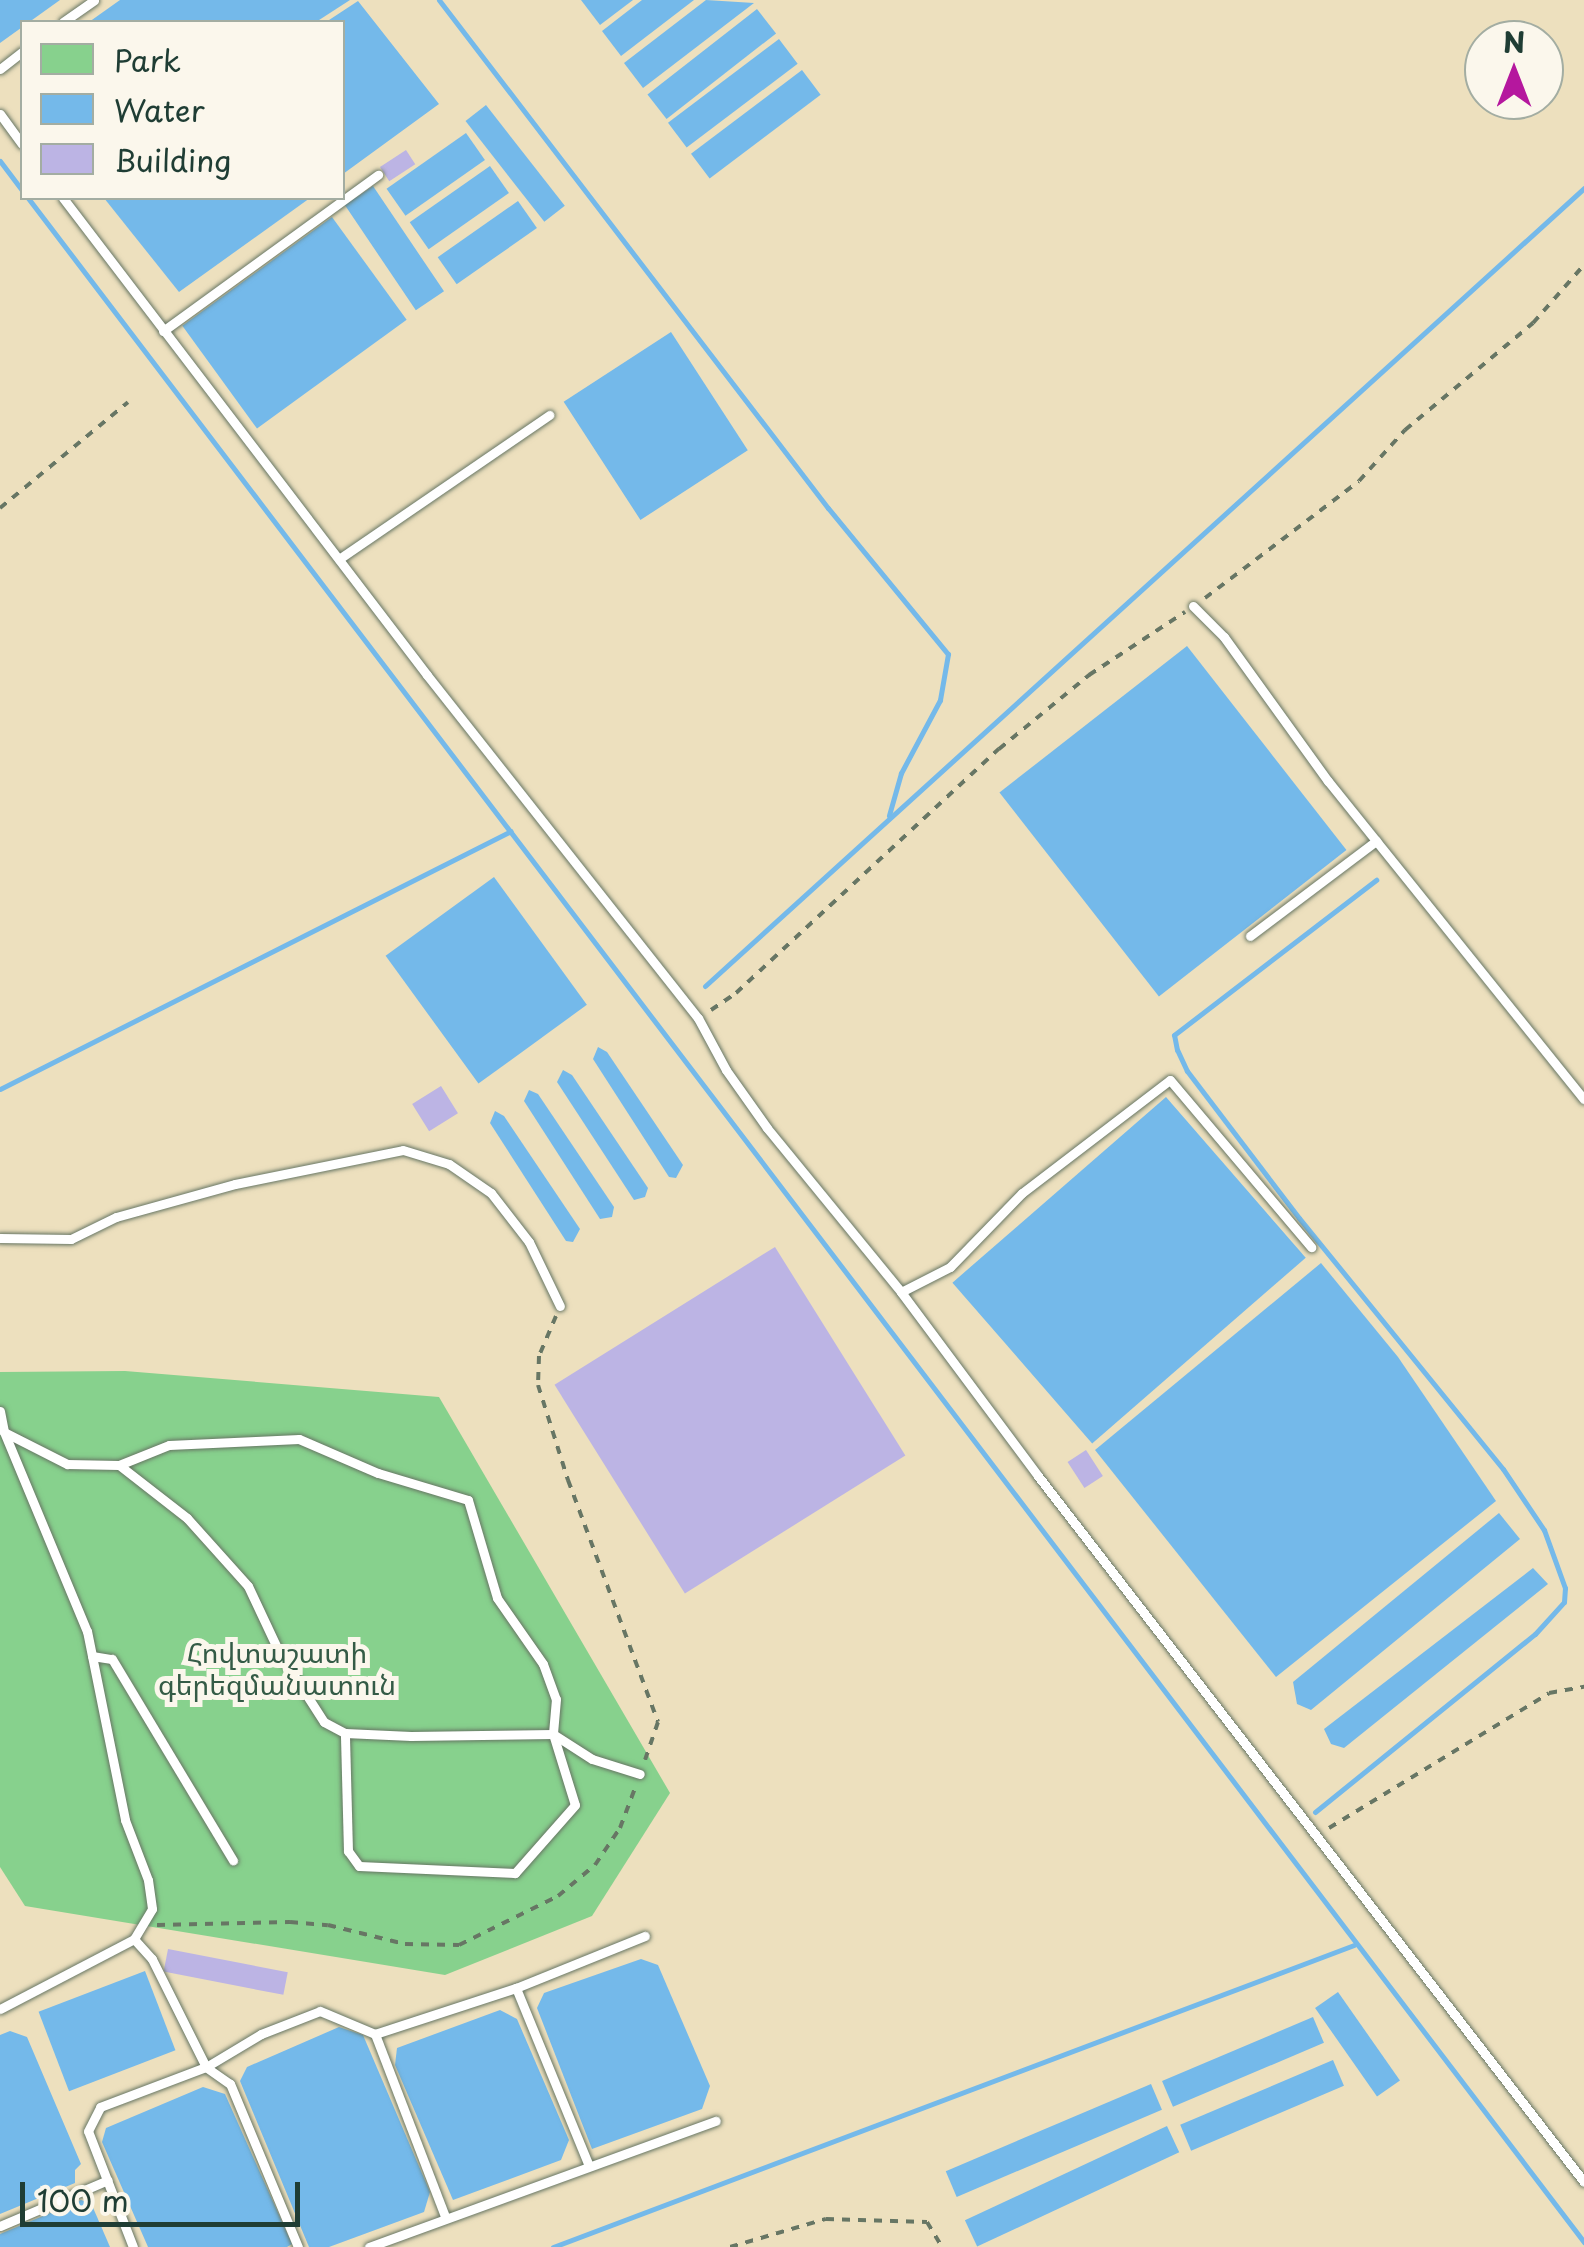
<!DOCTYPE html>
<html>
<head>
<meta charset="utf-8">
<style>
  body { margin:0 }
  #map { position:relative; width:1584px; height:2247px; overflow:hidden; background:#ede0be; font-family:"Playpen Sans","Noto Sans Armenian",sans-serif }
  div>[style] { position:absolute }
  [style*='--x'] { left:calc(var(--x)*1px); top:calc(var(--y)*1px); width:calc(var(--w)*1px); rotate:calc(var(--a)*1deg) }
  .green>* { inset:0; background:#87d18d }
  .water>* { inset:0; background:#74b9ea; transform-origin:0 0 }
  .stream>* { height:5px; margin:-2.5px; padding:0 2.5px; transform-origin:2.5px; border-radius:2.5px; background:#74b9ea }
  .building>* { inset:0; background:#bcb4e4; transform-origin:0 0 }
  .path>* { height:4px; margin-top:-2px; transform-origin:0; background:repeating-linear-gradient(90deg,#677664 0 8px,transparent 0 16px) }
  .roads { filter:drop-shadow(0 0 2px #677664) drop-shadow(0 0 2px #677664) }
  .service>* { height:9px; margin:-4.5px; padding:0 4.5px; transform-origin:4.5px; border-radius:4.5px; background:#fff }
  span { translate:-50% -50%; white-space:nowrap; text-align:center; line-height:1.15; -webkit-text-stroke:10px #fbf7ec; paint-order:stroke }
  .park-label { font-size:28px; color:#345b46 }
  .legend { position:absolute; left:20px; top:20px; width:325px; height:180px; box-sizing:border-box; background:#fbf7ec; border:2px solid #a3ada2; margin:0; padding:12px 18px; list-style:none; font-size:30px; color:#1f3d34 }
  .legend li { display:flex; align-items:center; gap:20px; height:50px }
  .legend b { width:50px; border:2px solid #a3ada2 }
  .north { position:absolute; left:1464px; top:20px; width:100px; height:100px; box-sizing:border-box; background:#fbf7ec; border:2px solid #a3ada2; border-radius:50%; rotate:0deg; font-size:28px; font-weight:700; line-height:40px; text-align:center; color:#1f3d34 }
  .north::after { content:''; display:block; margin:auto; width:35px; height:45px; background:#b5179e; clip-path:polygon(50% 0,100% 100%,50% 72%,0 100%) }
  .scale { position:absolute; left:20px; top:2182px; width:280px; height:45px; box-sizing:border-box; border:5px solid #1f3d34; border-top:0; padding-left:12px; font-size:30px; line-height:35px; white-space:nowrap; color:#1f3d34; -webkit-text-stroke:8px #fbf7ec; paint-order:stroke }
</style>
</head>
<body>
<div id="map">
  <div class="green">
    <i style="clip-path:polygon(125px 1371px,439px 1397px,670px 1793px,592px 1916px,445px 1975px,25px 1906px,0 1867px,0 1372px)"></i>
  </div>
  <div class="water">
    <i style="clip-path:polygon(0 0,60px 0,0 43px)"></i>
    <i style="clip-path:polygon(120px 0,350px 0,316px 22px,89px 22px)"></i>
    <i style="clip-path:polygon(581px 0,633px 0,600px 25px)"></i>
    <i style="clip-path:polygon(642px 0,694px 0,621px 56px,602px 31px)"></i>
    <i style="clip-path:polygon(706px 0,754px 3px,643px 88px,624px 63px)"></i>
    <i style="clip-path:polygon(358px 1px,439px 104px,343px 174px,342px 22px,326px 22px)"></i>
    <i style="left:757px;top:9px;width:31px;height:139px;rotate:52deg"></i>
    <i style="left:779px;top:39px;width:31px;height:139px;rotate:53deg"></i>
    <i style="left:802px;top:70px;width:31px;height:139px;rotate:53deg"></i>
    <i style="left:486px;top:105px;width:128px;height:26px;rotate:52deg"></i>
    <i style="left:466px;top:133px;width:33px;height:97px;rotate:55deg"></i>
    <i style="left:490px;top:166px;width:33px;height:98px;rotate:55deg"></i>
    <i style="left:373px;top:186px;width:127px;height:34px;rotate:56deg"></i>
    <i style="clip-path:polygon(104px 198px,310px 198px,179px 292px)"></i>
    <i style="left:518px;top:201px;width:33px;height:98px;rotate:55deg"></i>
    <i style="left:332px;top:217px;width:127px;height:185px;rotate:54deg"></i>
    <i style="left:671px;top:332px;width:141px;height:128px;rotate:57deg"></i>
    <i style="left:1187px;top:646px;width:259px;height:238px;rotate:52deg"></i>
    <i style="left:494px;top:877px;width:158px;height:134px;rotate:54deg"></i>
    <i style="clip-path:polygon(598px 1047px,607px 1052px,683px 1165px,676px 1178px,669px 1177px,593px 1059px)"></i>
    <i style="clip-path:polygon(563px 1070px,572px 1075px,648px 1188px,645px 1197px,634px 1200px,557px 1082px)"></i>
    <i style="clip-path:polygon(529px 1090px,538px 1094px,614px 1207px,612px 1217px,600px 1219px,524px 1101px)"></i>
    <i style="left:1166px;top:1097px;width:213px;height:283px;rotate:49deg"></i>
    <i style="clip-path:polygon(495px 1111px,504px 1116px,580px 1229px,573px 1242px,566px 1241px,490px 1123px)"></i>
    <i style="clip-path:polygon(1321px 1263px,1398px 1357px,1496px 1501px,1276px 1677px,1095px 1450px)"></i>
    <i style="clip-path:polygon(1499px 1513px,1520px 1539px,1311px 1710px,1297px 1704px,1293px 1682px)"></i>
    <i style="clip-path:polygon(1533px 1568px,1548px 1584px,1344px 1748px,1331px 1744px,1324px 1729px)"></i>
    <i style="clip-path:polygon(641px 1959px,658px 1965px,710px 2086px,702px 2109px,592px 2149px,537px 2008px,544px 1993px)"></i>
    <i style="left:145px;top:1971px;width:85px;height:114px;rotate:69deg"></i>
    <i style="left:1338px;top:1992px;width:108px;height:28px;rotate:55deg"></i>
    <i style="clip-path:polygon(500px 2010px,517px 2019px,569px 2140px,561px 2160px,453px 2200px,395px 2065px,397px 2048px)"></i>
    <i style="left:1313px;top:2017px;width:28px;height:164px;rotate:67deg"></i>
    <i style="clip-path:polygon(339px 2027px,363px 2035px,430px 2192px,424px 2212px,329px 2247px,309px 2247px,240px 2081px,247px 2067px)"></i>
    <i style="clip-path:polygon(10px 2031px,27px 2037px,81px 2164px,75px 2170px,75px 2183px,0 2214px,0 2035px)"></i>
    <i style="left:1333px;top:2060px;width:28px;height:166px;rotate:67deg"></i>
    <i style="left:1151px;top:2084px;width:28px;height:223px;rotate:67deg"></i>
    <i style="clip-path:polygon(203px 2087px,225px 2094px,292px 2244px,287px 2247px,148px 2247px,102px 2142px,106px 2128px)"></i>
    <i style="left:1167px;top:2126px;width:29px;height:223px;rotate:65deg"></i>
    <i style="clip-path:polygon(81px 2200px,91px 2203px,110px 2247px,0 2247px,0 2234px)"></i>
  </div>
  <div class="stream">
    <i style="--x:439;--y:0;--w:640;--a:52.56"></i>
    <i style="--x:828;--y:508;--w:189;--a:50.6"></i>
    <i style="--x:948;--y:654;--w:47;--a:99.9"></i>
    <i style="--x:940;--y:700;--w:83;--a:118.1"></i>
    <i style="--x:901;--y:773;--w:44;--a:105.9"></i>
    <i style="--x:0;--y:161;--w:36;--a:53"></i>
    <i style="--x:28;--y:198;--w:2569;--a:52.72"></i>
    <i style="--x:705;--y:986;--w:1187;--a:-42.23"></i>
    <i style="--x:0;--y:1089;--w:572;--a:-26.79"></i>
    <i style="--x:1315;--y:1812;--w:283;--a:-39"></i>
    <i style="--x:1535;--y:1634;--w:43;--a:-47.8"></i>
    <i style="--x:1564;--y:1602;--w:14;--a:-86"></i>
    <i style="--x:1565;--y:1588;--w:62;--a:-109.9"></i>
    <i style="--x:1544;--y:1530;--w:73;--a:-123.9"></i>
    <i style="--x:1503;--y:1469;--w:323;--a:-129.1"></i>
    <i style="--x:1299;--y:1218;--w:185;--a:-127.3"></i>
    <i style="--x:1187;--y:1071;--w:23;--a:-115"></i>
    <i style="--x:1177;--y:1050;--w:15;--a:-101"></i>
    <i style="--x:1174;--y:1035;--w:255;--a:-37.5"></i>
    <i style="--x:553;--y:2247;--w:856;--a:-20.66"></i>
  </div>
  <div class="building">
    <i style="left:406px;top:150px;width:17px;height:31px;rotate:57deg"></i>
    <i style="left:441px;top:1086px;width:32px;height:34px;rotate:58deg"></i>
    <i style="left:775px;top:1247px;width:246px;height:260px;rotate:58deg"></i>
    <i style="left:1086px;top:1450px;width:31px;height:22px;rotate:57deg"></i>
    <i style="left:168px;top:1949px;width:122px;height:23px;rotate:11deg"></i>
  </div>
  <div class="path">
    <i style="--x:0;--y:508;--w:166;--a:-39.6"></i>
    <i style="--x:1205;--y:598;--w:193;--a:-37.2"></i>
    <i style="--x:1359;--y:481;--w:69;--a:-48"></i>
    <i style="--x:1405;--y:430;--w:167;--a:-39.9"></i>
    <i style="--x:1533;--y:323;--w:77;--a:-48.7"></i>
    <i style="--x:711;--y:1010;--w:30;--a:-34"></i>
    <i style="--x:736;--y:993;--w:359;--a:-42.9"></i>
    <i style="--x:999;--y:749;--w:117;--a:-39.4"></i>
    <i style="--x:1089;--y:675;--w:115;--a:-33.3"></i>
    <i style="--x:556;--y:1316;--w:43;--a:113"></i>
    <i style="--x:539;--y:1356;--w:29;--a:92"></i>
    <i style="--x:538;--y:1385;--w:100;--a:72.5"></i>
    <i style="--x:568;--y:1480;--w:258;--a:69.6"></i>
    <i style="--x:658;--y:1722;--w:40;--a:108.9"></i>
    <i style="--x:1329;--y:1828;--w:258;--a:-31.5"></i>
    <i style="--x:1549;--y:1693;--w:36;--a:-10"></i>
    <i style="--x:157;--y:1925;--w:133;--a:-1.3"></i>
    <i style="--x:290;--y:1922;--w:38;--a:5"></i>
    <i style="--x:328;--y:1925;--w:79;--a:13.9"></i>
    <i style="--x:405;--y:1944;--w:54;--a:1.1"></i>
    <i style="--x:459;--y:1945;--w:110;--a:-26.3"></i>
    <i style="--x:558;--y:1896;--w:48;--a:-40"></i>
    <i style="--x:595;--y:1865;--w:45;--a:-56"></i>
    <i style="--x:620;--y:1828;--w:43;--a:-69.4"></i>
    <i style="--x:730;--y:2247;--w:100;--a:-16.3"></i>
    <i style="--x:826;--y:2219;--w:101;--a:1.7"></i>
    <i style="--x:927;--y:2222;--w:29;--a:59"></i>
  </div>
  <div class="roads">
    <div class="service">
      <i style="--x:63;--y:22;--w:38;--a:-35"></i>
      <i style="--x:0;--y:69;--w:28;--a:-38"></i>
      <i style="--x:0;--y:114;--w:37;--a:54"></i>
      <i style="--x:63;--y:198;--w:600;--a:52.65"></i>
      <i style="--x:427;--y:675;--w:437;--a:51.7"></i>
      <i style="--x:698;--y:1018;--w:59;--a:61.7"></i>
      <i style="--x:726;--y:1070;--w:71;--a:54.7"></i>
      <i style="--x:767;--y:1128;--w:212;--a:50.7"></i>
      <i style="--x:901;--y:1292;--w:229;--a:53.3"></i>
      <i style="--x:1038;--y:1476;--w:892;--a:52.28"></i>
      <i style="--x:163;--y:331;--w:266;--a:-36"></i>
      <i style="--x:339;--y:559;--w:255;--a:-34.4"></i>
      <i style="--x:1193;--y:606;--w:44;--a:45"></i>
      <i style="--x:1224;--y:637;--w:178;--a:54.2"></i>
      <i style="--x:1328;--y:781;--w:408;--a:51.2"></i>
      <i style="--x:1250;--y:936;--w:158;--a:-37"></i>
      <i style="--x:0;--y:1238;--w:71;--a:0.8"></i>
      <i style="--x:71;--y:1239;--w:50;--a:-26.1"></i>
      <i style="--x:116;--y:1217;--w:123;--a:-15.5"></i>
      <i style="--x:235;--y:1184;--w:171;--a:-11.4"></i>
      <i style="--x:403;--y:1150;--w:48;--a:16.9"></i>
      <i style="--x:449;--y:1164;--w:51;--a:34.6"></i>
      <i style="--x:491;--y:1193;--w:62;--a:52.2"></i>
      <i style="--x:529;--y:1242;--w:71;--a:64.2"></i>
      <i style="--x:901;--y:1292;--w:55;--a:-27"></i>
      <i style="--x:950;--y:1267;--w:103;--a:-45.8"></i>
      <i style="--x:1022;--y:1193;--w:186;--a:-37.4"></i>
      <i style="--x:1170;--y:1080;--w:219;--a:49.8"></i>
      <i style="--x:0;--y:1411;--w:21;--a:79"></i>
      <i style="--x:4;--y:1432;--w:216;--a:67.4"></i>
      <i style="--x:87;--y:1631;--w:193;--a:78.6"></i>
      <i style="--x:125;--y:1820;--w:64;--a:69"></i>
      <i style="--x:148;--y:1880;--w:29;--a:82"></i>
      <i style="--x:152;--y:1909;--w:35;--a:121"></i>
      <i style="--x:134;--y:1939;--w:151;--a:152.4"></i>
      <i style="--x:4;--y:1432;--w:71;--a:26.9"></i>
      <i style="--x:67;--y:1464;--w:52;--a:1.1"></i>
      <i style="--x:119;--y:1465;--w:54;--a:-21.8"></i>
      <i style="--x:169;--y:1445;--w:130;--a:-2.6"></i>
      <i style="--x:299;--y:1439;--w:86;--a:23.3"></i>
      <i style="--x:378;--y:1473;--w:94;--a:16.7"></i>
      <i style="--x:468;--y:1500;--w:102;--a:73.5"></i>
      <i style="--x:497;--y:1598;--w:80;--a:55.1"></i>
      <i style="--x:543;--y:1664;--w:37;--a:70"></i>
      <i style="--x:556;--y:1699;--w:35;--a:95"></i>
      <i style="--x:553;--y:1734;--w:74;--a:72.8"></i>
      <i style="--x:575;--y:1805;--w:91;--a:131.4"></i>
      <i style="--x:515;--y:1873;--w:156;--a:-177.4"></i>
      <i style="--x:359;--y:1866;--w:19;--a:-126"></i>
      <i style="--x:348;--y:1851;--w:118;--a:-91.5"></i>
      <i style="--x:119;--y:1465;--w:86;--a:37.9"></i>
      <i style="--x:187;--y:1518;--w:91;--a:48.1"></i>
      <i style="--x:248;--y:1586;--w:73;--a:64.8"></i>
      <i style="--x:279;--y:1652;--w:83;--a:57.3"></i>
      <i style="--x:324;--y:1722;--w:24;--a:28"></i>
      <i style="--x:345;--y:1733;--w:66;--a:2.6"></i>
      <i style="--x:411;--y:1736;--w:142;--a:-0.8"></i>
      <i style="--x:553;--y:1734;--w:46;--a:32.7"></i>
      <i style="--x:592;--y:1759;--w:50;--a:17.4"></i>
      <i style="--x:92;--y:1656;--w:20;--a:9"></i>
      <i style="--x:112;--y:1659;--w:235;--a:59"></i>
      <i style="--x:516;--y:1988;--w:192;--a:67.7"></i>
      <i style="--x:375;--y:2034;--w:148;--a:-18.1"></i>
      <i style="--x:516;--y:1988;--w:139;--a:-22"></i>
      <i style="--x:0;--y:2226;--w:117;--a:-23.1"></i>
      <i style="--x:133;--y:2247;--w:124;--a:-111.2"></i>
      <i style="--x:88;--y:2131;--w:27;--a:-63"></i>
      <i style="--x:100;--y:2107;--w:113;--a:-20.7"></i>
      <i style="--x:206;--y:2067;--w:121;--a:-116.6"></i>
      <i style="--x:152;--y:1959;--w:27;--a:-132"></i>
      <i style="--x:298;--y:2247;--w:177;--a:-112.6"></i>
      <i style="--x:230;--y:2084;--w:29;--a:-145"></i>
      <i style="--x:206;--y:2067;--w:64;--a:-31"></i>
      <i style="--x:261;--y:2034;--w:63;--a:-21.3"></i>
      <i style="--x:320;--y:2011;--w:60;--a:22.7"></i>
      <i style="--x:375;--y:2034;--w:195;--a:69"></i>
      <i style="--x:369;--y:2247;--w:369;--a:-20"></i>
    </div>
  </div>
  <div class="park-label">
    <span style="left:277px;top:1668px">Հովտաշատի<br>գերեզմանատուն</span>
  </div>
  <ul class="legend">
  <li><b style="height:28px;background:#87d18d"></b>Park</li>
  <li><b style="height:28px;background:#74b9ea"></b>Water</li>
  <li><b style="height:28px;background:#bcb4e4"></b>Building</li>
  </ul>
  <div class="north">N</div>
  <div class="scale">100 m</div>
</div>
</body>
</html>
